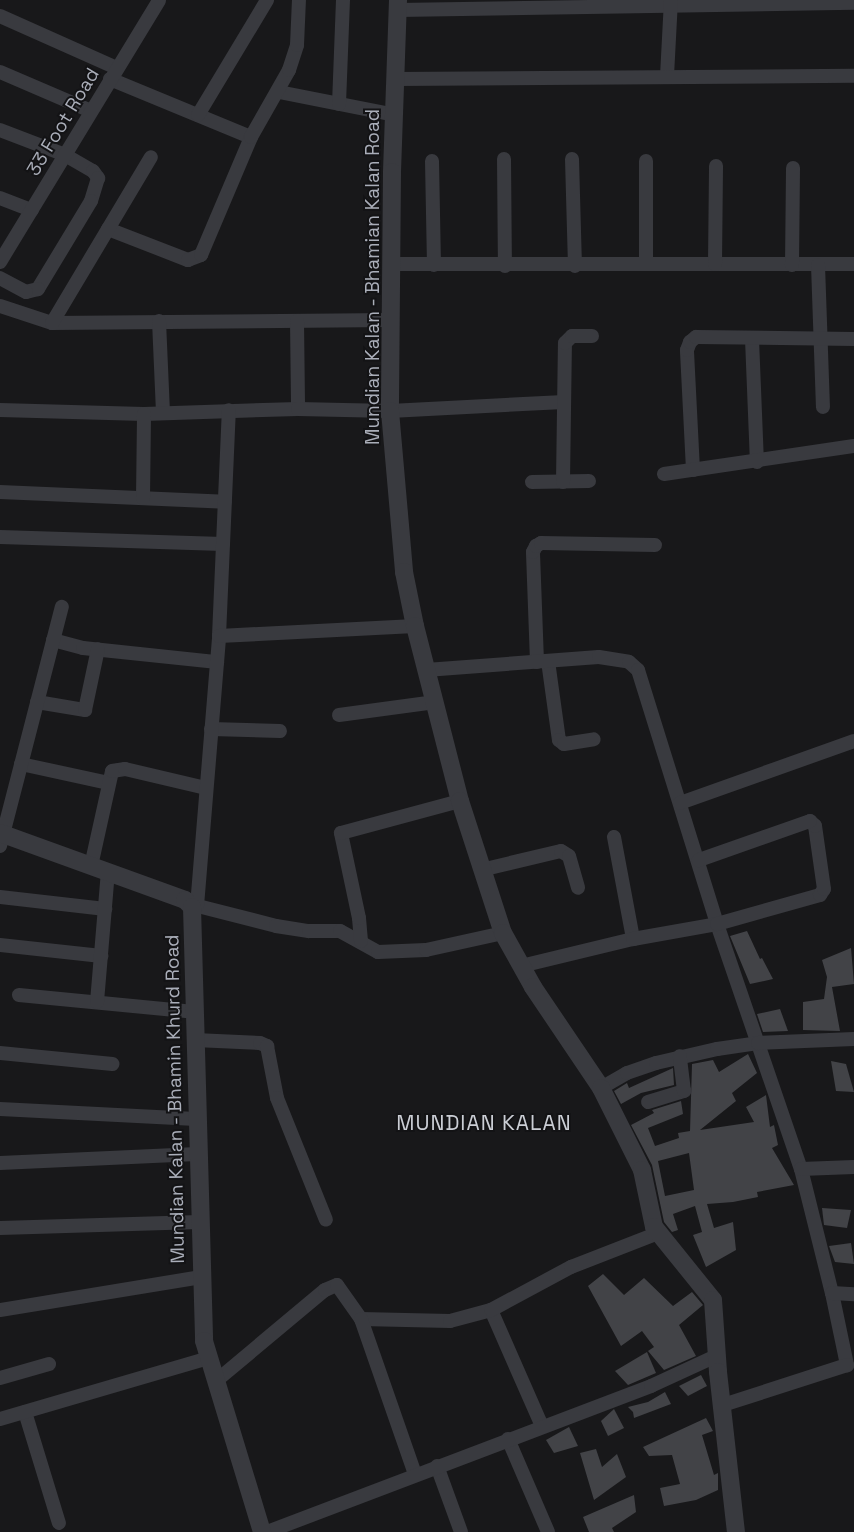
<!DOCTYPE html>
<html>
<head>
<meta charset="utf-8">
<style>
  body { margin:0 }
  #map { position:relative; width:854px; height:1532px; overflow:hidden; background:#18181a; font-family:"Space Grotesk",sans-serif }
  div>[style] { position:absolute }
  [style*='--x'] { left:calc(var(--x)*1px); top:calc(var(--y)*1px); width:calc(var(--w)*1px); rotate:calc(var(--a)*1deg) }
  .building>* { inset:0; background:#424347 }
  .minor>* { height:14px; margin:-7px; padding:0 7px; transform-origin:7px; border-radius:7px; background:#393a3f }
  .tertiary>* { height:18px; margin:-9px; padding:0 9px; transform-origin:9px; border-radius:9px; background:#393a3f }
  span { translate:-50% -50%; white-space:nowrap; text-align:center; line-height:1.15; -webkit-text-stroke:4px #131315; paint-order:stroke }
  .street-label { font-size:19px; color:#aaaeb9 }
  .quarter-label { font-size:21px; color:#cbced5; letter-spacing:1px }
</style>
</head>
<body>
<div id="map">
  <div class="building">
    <i style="clip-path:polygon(747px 931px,760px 959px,762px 958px,773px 979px,750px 984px,730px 936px)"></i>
    <i style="clip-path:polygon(851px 948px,854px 984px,832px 987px,840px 1031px,803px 1030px,803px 1002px,824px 999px,827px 977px,822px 960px)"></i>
    <i style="clip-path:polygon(780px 1009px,788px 1031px,763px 1032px,757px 1014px)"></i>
    <i style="clip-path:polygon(evenodd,748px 1054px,757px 1073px,732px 1093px,736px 1101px,700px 1130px,754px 1122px,746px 1107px,766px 1095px,770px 1127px,774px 1125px,778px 1145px,772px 1148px,794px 1185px,757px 1192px,758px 1197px,733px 1202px,707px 1204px,714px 1228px,733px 1222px,736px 1250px,706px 1267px,693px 1235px,702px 1232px,695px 1206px,673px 1214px,678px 1230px,672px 1232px,664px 1222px,652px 1165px,631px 1125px,654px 1113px,652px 1110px,681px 1101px,683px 1114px,648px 1128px,655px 1146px,679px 1138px,678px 1133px,690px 1131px,692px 1064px,713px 1060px,719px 1072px,748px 1054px,689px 1153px,694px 1190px,665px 1196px,658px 1161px,689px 1153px)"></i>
    <i style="clip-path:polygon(831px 1061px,846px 1064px,854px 1092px,836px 1091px)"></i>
    <i style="clip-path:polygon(673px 1068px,674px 1085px,641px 1093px,621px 1104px,614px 1091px,627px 1083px,629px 1088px)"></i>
    <i style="clip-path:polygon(822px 1208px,851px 1210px,847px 1228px,824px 1225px)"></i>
    <i style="clip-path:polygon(851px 1243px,854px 1264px,835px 1262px,829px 1246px)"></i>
    <i style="clip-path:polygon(603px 1274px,624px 1295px,644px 1278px,673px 1306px,692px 1292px,703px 1305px,679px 1325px,696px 1356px,664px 1370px,648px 1351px,654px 1347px,642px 1331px,621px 1346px,588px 1286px)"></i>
    <i style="clip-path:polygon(647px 1352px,656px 1373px,628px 1385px,615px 1371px)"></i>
    <i style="clip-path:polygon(701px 1375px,707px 1386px,688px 1396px,679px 1386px)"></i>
    <i style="clip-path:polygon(665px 1392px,671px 1404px,634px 1418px,633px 1412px,628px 1407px,648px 1402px)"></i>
    <i style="clip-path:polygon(614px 1409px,624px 1428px,608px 1436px,601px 1421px)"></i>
    <i style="clip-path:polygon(706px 1418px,713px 1431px,702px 1435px,714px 1475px,718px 1473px,718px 1490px,696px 1500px,664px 1506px,660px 1488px,680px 1484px,672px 1455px,649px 1456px,643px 1447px)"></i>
    <i style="clip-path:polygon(569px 1427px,578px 1446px,554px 1453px,546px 1440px)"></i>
    <i style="clip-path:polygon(596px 1449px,602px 1467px,617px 1454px,626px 1477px,594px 1500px,580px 1453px)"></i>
    <i style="clip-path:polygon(634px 1495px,636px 1512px,612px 1528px,614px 1532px,589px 1532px,583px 1517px)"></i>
  </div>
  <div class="minor">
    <i style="--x:398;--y:10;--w:456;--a:-0.9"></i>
    <i style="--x:0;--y:16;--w:128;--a:24"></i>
    <i style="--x:0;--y:72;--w:99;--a:23.2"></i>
    <i style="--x:667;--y:76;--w:76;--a:-87"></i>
    <i style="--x:110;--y:79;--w:152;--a:22.4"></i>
    <i style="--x:396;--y:79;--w:458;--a:-0.4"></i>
    <i style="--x:279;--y:92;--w:118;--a:11.2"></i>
    <i style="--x:339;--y:104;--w:104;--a:-87.8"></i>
    <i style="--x:198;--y:115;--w:134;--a:-59"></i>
    <i style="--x:0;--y:130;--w:70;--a:21"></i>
    <i style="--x:65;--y:155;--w:32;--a:30"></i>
    <i style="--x:93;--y:171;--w:9;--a:54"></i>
    <i style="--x:98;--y:178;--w:24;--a:107"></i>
    <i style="--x:91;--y:201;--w:103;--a:121.1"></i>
    <i style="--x:38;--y:289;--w:12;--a:166"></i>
    <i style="--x:26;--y:292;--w:30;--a:-152"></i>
    <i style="--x:504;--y:159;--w:107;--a:89.5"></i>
    <i style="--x:572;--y:159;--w:107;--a:88.4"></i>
    <i style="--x:432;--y:161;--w:104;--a:88.9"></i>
    <i style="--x:646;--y:161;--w:103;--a:90"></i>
    <i style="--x:0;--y:198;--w:34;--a:21"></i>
    <i style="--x:108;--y:229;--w:86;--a:21.2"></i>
    <i style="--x:188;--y:260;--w:14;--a:-21"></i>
    <i style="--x:201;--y:255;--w:128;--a:-67"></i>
    <i style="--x:251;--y:137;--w:77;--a:-60.4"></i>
    <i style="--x:289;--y:70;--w:26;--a:-72"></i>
    <i style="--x:297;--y:45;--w:45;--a:-87.5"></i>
    <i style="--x:0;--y:262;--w:306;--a:-58.7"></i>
    <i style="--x:391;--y:264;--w:463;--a:0"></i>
    <i style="--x:715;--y:264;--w:98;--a:-89.4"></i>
    <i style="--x:792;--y:265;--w:97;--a:-89.4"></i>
    <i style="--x:818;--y:265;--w:142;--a:88"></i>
    <i style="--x:0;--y:306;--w:55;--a:18.1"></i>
    <i style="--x:52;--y:323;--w:339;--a:-0.5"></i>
    <i style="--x:159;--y:321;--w:92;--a:87.5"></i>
    <i style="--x:297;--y:321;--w:88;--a:89.3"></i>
    <i style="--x:52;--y:323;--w:193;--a:-59.2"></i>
    <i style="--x:752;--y:339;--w:123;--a:87.7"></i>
    <i style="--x:0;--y:410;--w:144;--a:1.6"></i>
    <i style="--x:144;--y:414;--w:154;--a:-1.9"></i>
    <i style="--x:298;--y:409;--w:92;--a:1.2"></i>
    <i style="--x:390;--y:411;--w:174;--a:-3"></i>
    <i style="--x:693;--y:470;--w:120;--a:-92.9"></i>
    <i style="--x:687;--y:350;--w:9;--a:-69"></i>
    <i style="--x:690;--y:342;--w:8;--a:-40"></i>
    <i style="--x:696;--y:337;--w:158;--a:0.7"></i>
    <i style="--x:664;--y:474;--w:192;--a:-8.4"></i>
    <i style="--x:532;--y:482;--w:57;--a:-1"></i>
    <i style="--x:563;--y:482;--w:139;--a:-89.2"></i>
    <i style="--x:565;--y:343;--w:10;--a:-45"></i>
    <i style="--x:572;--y:336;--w:20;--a:0"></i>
    <i style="--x:0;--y:492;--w:225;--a:2.5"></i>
    <i style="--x:143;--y:498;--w:84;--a:-89.3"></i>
    <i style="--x:0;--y:537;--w:223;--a:1.8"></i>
    <i style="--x:219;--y:636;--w:226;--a:-87.5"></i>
    <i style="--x:53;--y:640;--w:31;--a:15"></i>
    <i style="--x:83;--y:648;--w:135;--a:6"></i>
    <i style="--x:548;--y:661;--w:80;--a:82.1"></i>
    <i style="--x:559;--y:740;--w:6;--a:39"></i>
    <i style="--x:564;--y:744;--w:30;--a:-9"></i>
    <i style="--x:537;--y:662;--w:110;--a:-92.1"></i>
    <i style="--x:533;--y:552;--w:7;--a:-63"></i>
    <i style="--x:536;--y:546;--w:6;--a:-31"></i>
    <i style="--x:541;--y:543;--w:114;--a:1"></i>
    <i style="--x:426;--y:670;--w:173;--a:-4.3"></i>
    <i style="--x:599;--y:657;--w:30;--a:9"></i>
    <i style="--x:629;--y:662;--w:12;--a:42"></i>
    <i style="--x:638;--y:670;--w:266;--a:72.7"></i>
    <i style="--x:717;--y:924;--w:259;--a:71.1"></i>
    <i style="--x:801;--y:1169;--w:128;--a:76"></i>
    <i style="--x:832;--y:1293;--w:74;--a:78.2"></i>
    <i style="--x:847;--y:1365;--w:130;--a:162.1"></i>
    <i style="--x:37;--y:702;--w:49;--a:9.5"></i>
    <i style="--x:85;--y:710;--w:62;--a:-78"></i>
    <i style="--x:339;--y:715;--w:97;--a:-7.7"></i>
    <i style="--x:211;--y:729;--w:69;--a:1.7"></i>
    <i style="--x:21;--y:764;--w:89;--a:12.3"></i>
    <i style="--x:680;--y:803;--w:185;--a:-19.6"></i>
    <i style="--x:614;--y:837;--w:104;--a:79.4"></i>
    <i style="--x:0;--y:846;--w:247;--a:-75.5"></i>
    <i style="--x:91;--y:866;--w:97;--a:-77.5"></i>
    <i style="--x:112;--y:771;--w:13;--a:-9"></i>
    <i style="--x:125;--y:769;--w:83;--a:13.2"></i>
    <i style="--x:481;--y:870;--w:82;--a:-13.4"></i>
    <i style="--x:561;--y:851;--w:9;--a:32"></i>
    <i style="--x:569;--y:856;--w:33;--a:74"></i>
    <i style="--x:0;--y:897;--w:106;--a:6.5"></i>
    <i style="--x:190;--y:904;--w:89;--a:14.3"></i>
    <i style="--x:276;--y:926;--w:33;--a:9"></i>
    <i style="--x:309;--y:931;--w:31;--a:0"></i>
    <i style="--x:340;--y:931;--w:43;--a:28.9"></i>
    <i style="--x:378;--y:952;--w:48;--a:-2.4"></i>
    <i style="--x:426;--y:950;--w:79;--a:-12.4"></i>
    <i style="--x:197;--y:906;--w:271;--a:-85.3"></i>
    <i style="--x:219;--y:636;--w:196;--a:-2.9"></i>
    <i style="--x:361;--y:941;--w:23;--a:-95"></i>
    <i style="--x:359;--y:918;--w:87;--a:-102"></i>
    <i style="--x:341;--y:833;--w:123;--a:-15.1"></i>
    <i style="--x:0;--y:945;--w:102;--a:6.2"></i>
    <i style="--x:521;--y:966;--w:115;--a:-13.6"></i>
    <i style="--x:633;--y:939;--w:85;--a:-10.1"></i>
    <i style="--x:717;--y:924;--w:107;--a:-15.7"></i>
    <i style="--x:820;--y:895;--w:7;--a:-56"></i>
    <i style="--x:824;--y:889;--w:64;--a:-98.1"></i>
    <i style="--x:815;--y:826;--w:7;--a:-135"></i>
    <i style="--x:810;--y:821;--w:118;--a:160.6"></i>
    <i style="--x:19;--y:995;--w:176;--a:5.5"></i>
    <i style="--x:97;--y:1002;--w:130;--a:-85.2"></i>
    <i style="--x:195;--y:1040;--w:65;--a:2.6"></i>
    <i style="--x:260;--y:1043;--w:8;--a:23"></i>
    <i style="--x:267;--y:1046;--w:53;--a:79.1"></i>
    <i style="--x:277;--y:1098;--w:131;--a:68.1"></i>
    <i style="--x:0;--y:1053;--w:113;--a:5.6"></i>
    <i style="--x:601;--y:1088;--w:30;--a:-30"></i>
    <i style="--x:627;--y:1073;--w:31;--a:-19"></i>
    <i style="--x:656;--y:1063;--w:63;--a:-12.9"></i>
    <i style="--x:717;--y:1049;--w:41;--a:-8.3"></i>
    <i style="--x:758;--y:1043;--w:96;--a:-2.4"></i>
    <i style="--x:648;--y:1102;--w:38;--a:-17"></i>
    <i style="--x:684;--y:1091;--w:35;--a:-97"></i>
    <i style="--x:0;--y:1109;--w:196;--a:2.9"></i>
    <i style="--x:0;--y:1163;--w:197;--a:-2.6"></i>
    <i style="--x:801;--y:1169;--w:53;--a:-2.2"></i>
    <i style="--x:0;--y:1228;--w:199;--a:-1.7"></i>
    <i style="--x:832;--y:1293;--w:22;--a:3"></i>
    <i style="--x:0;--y:1310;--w:204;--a:-9.3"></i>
    <i style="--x:491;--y:1310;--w:127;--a:66.3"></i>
    <i style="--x:361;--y:1319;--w:89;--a:1.3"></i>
    <i style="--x:450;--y:1321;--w:42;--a:-15"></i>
    <i style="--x:491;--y:1310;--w:91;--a:-28.3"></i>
    <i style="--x:571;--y:1267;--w:93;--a:-21.3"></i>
    <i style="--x:0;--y:1378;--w:51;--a:-15.9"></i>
    <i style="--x:216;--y:1381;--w:142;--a:-39.9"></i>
    <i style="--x:325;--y:1290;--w:13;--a:-23"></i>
    <i style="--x:337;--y:1285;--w:42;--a:54.8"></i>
    <i style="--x:361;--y:1319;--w:164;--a:70.8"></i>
    <i style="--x:25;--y:1412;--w:116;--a:73"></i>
    <i style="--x:0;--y:1419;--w:217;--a:-16.3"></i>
    <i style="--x:508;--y:1439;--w:101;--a:66.7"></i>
    <i style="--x:437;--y:1466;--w:70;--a:70"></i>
    <i style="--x:267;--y:1532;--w:411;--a:-20.8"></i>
    <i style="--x:651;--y:1386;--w:72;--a:-24.8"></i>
  </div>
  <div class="tertiary">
    <i style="--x:398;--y:0;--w:172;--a:92"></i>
    <i style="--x:392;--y:172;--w:239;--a:90.5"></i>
    <i style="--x:390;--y:411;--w:162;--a:85"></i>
    <i style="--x:404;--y:572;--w:55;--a:78.5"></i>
    <i style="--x:415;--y:626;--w:181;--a:75.6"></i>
    <i style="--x:460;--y:801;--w:139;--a:72"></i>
    <i style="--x:503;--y:933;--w:62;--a:60.9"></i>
    <i style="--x:533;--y:987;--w:122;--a:56"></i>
    <i style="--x:601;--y:1088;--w:92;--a:63.4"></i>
    <i style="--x:642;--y:1170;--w:58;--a:78.1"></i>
    <i style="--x:654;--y:1227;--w:94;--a:51.1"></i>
    <i style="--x:713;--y:1300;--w:72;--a:86"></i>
    <i style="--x:718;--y:1372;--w:161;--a:83.6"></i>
    <i style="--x:0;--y:833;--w:197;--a:19.9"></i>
    <i style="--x:185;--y:900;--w:10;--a:45"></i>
    <i style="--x:192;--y:907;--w:434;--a:88.4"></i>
    <i style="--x:204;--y:1341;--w:200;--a:73.1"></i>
  </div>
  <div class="street-label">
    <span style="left:63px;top:122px;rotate:-59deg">33 Foot Road</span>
    <span style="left:373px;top:277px;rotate:-90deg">Mundian Kalan - Bhamian Kalan Road</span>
    <span style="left:175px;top:1099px;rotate:-91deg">Mundian Kalan - Bhamin Khurd Road</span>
  </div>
  <div class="quarter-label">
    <span style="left:484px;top:1123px">MUNDIAN KALAN</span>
  </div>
</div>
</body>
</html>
